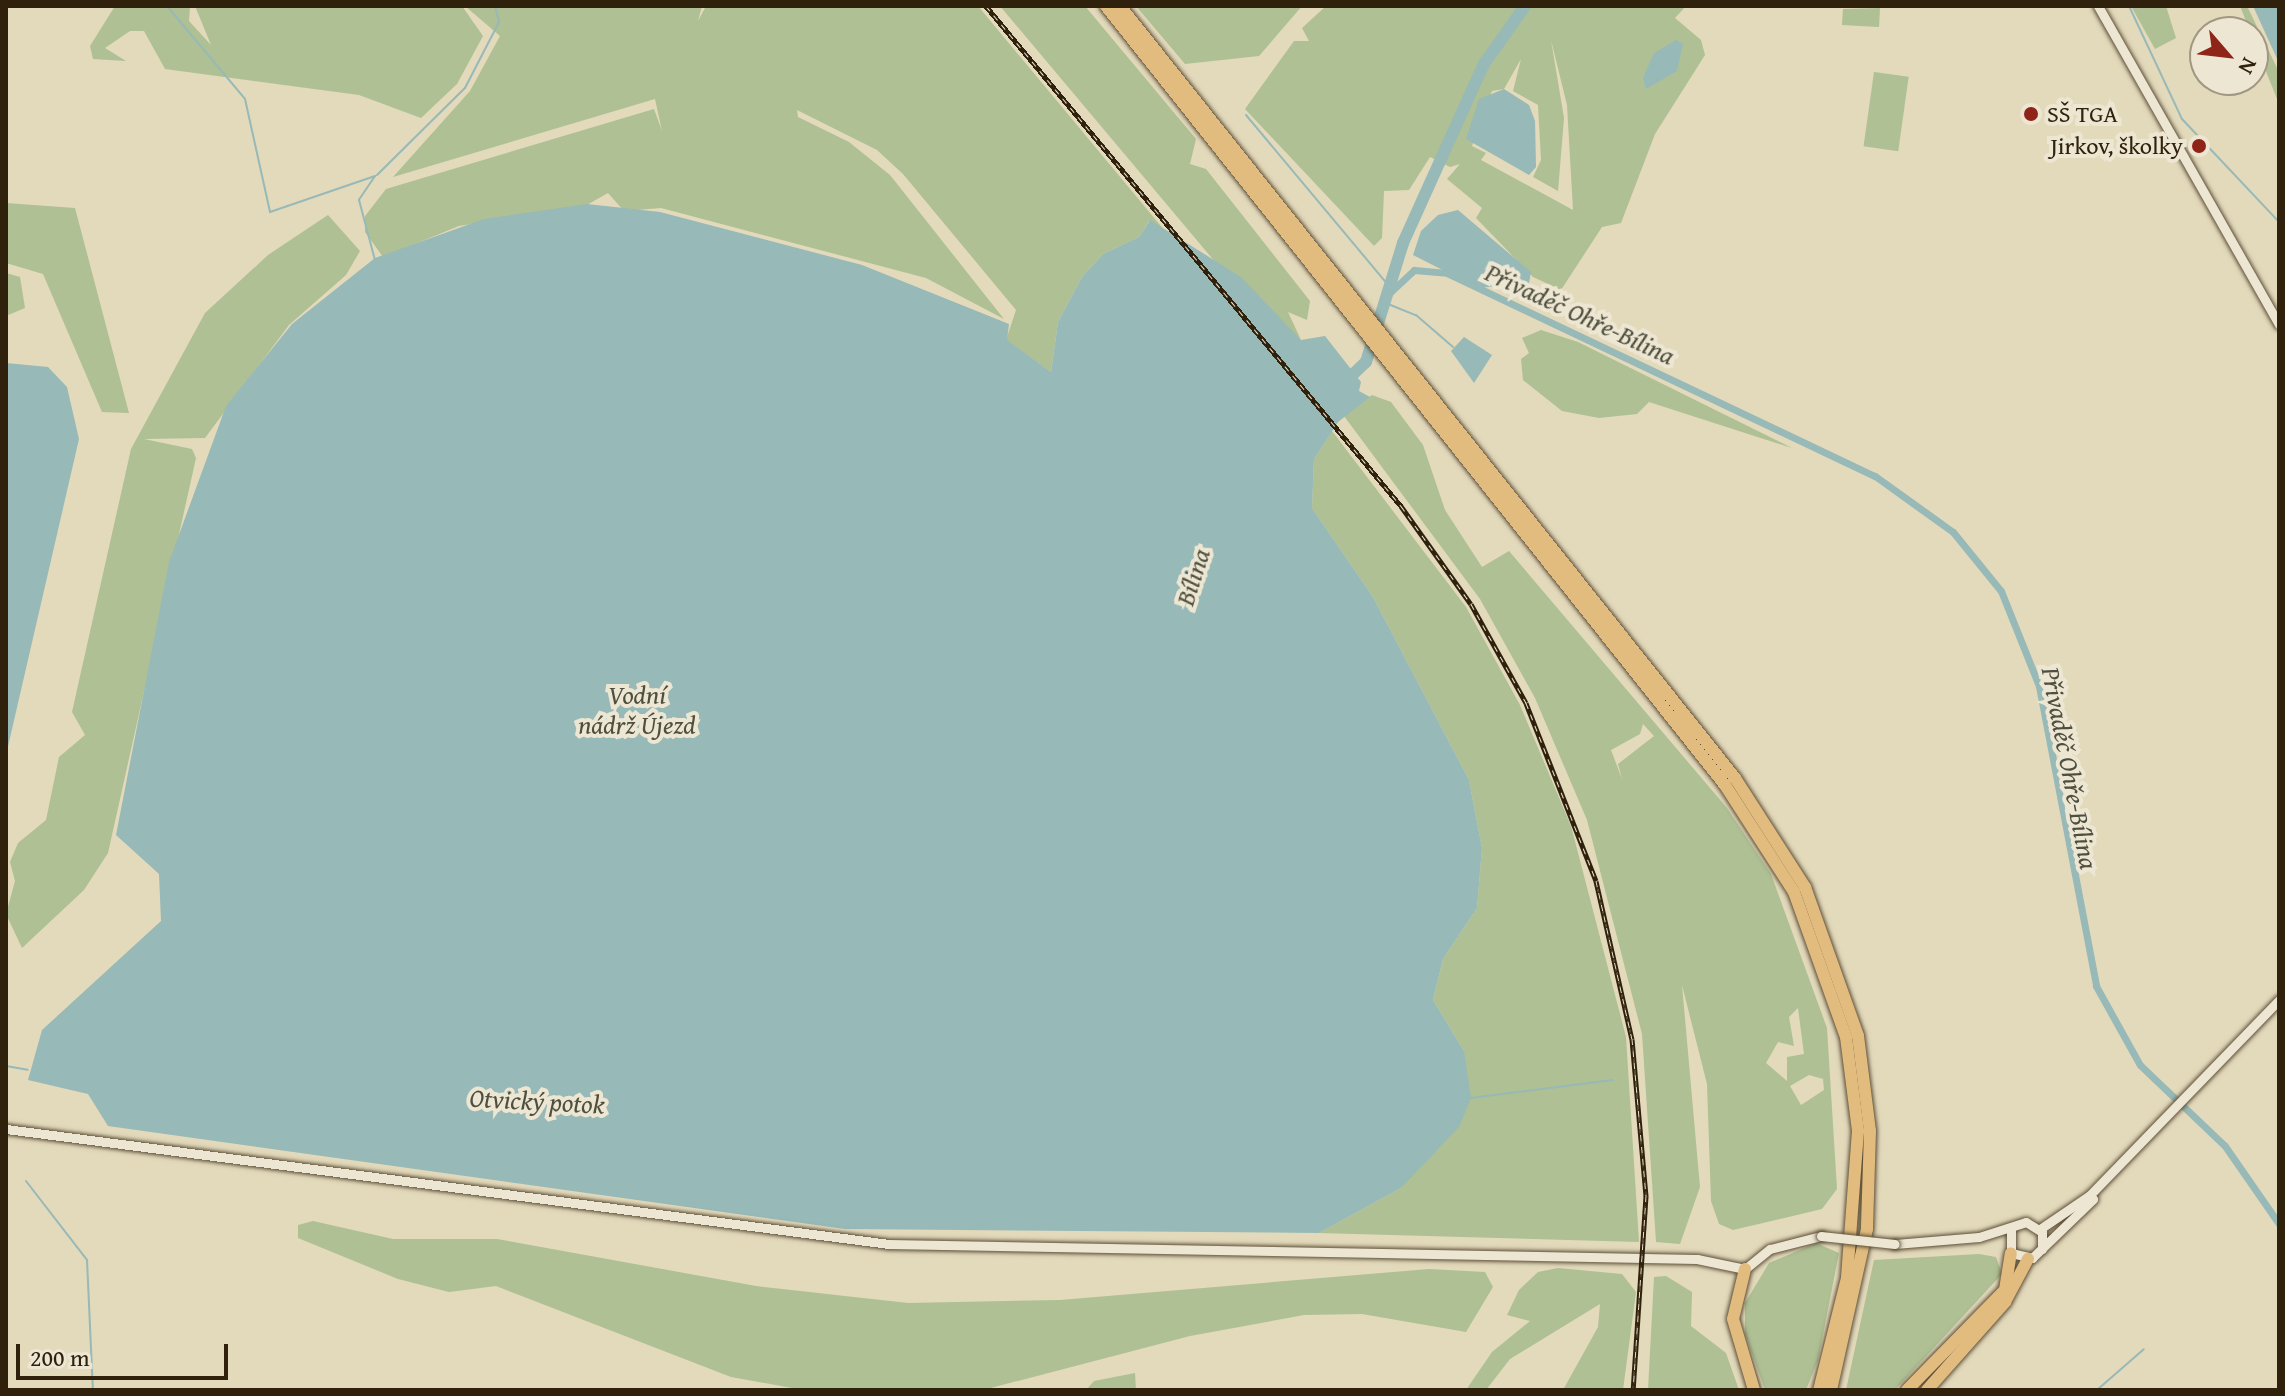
<!DOCTYPE html>
<html>
<head>
<meta charset="utf-8">
<style>
  body { margin:0 }
  #map { position:relative; width:2285px; height:1396px; overflow:hidden; background:#e3d9bb; font-family:"Gentium Book Plus",serif }
  div>[style] { position:absolute }
  [style*='--x'] { left:calc(var(--x)*1px); top:calc(var(--y)*1px); width:calc(var(--w)*1px); rotate:calc(var(--a)*1deg) }
  .green>* { inset:0; background:#aec094; transform-origin:0 0 }
  .water>* { inset:0; background:#97b9b7 }
  .stream>* { height:2px; margin:-1px; padding:0 1px; transform-origin:1px; border-radius:1px; background:#97b9b7 }
  .canal>* { height:7px; margin:-3.5px; padding:0 3.5px; transform-origin:3.5px; border-radius:3.5px; background:#97b9b7 }
  .river>* { height:12px; margin:-6px; padding:0 6px; transform-origin:6px; border-radius:6px; background:#97b9b7 }
  .roads { filter:drop-shadow(0 0 2px #5c4f38) drop-shadow(0 0 2px #5c4f38) }
  .minor>* { height:9px; margin:-4.5px; padding:0 4.5px; transform-origin:4.5px; border-radius:4.5px; background:#ede6d3 }
  .highway>* { height:12px; margin:-6px; padding:0 6px; transform-origin:6px; border-radius:6px; background:#e2bc7e }
  .rail>* { height:5px; margin-top:-2.5px; transform-origin:0; background:repeating-linear-gradient(90deg,#ede6d3 0 6px,#2f210c 0 12px); box-sizing:border-box; border-block:2px solid #2f210c }
  .bridges { filter:drop-shadow(0 0 2px #5c4f38) drop-shadow(0 0 2px #5c4f38) }
  .minor-bridge>* { height:9px; margin:-4.5px; padding:0 4.5px; transform-origin:4.5px; border-radius:4.5px; background:#ede6d3 }
  .dots>* { width:22px; height:22px; translate:-50% -50%; box-sizing:border-box; border:4px solid #ede6d3; border-radius:50% }
  span { translate:-50% -50%; white-space:nowrap; text-align:center; line-height:1.15; -webkit-text-stroke:8px #ede6d3; paint-order:stroke }
  .poi-label { font-size:24px; color:#2f210c }
  .left { translate:0 -50%; text-align:left }
  .right { translate:-100% -50%; text-align:right }
  .water-label { font-size:26px; color:#4e4f3f; font-style:italic }
  .frame { position:absolute; inset:0; border:8px solid #2f210c; pointer-events:none }
  .north { position:absolute; left:2189px; top:16px; width:80px; height:80px; box-sizing:border-box; background:#ede6d3; border:2px solid #a19783; border-radius:50%; rotate:118deg; font-size:22px; font-weight:700; line-height:32px; text-align:center; color:#2f210c }
  .north::after { content:''; display:block; margin:auto; width:28px; height:36px; background:#8f2418; clip-path:polygon(50% 0,100% 100%,50% 72%,0 100%) }
  .scale { position:absolute; left:16px; top:1344px; width:212px; height:36px; box-sizing:border-box; border:4px solid #2f210c; border-top:0; padding-left:10px; font-size:24px; line-height:28px; white-space:nowrap; color:#2f210c; -webkit-text-stroke:6px #ede6d3; paint-order:stroke }
</style>
</head>
<body>
<div id="map">
  <div class="green">
    <i style="clip-path:polygon(115px 6px,190px 6px,189px 21px,211px 45px,195px 6px,462px 6px,483px 36px,457px 84px,421px 118px,359px 95px,165px 69px,144px 31px,130px 31px,105px 48px,126px 61px,93px 59px,90px 46px)"></i>
    <i style="clip-path:polygon(465px 6px,702px 6px,698px 21px,706px 6px,978px 6px,1170px 237px,1149px 221px,1139px 237px,1103px 254px,1082px 277px,1058px 322px,1051px 372px,1006px 340px,1016px 310px,903px 174px,877px 150px,797px 110px,798px 117px,849px 142px,890px 175px,1004px 319px,926px 278px,661px 208px,624px 211px,608px 193px,585px 206px,459px 226px,383px 257px,365px 232px,365px 216px,386px 189px,654px 109px,662px 131px,655px 99px,393px 177px,470px 91px,500px 36px)"></i>
    <i style="clip-path:polygon(1000px 6px,1085px 6px,1196px 139px,1190px 164px,1206px 169px,1310px 301px,1307px 320px,1288px 312px,1301px 340px,1216px 263px)"></i>
    <i style="clip-path:polygon(1136px 6px,1302px 6px,1259px 56px,1185px 64px)"></i>
    <i style="clip-path:polygon(evenodd,1326px 6px,1686px 6px,1675px 18px,1701px 40px,1705px 55px,1655px 134px,1621px 223px,1602px 227px,1561px 290px,1533px 277px,1476px 218px,1482px 208px,1447px 179px,1460px 164px,1450px 167px,1430px 157px,1409px 190px,1384px 191px,1382px 238px,1374px 246px,1245px 109px,1294px 41px,1309px 41px,1302px 28px,1326px 6px,1551px 40px,1567px 105px,1573px 210px,1481px 160px,1486px 153px,1472px 146px,1492px 91px,1504px 89px,1521px 59px,1513px 91px,1538px 105px,1541px 160px,1533px 177px,1558px 191px,1564px 118px,1551px 40px)"></i>
    <i style="clip-path:polygon(2131px 6px,2166px 6px,2176px 38px,2155px 49px)"></i>
    <i style="clip-path:polygon(2240px 6px,2247px 6px,2279px 72px,2279px 104px)"></i>
    <i style="clip-path:polygon(1880px 8px,1879px 27px,1842px 25px,1843px 9px)"></i>
    <i style="left:1874px;top:72px;width:35px;height:75px;rotate:8deg"></i>
    <i style="clip-path:polygon(6px 203px,75px 208px,129px 413px,102px 412px,43px 274px,6px 263px)"></i>
    <i style="clip-path:polygon(328px 215px,360px 251px,346px 275px,289px 325px,205px 438px,144px 439px,192px 449px,196px 458px,108px 853px,84px 890px,22px 948px,6px 914px,15px 881px,10px 862px,18px 843px,46px 820px,59px 757px,85px 735px,72px 712px,131px 449px,205px 313px,268px 255px)"></i>
    <i style="clip-path:polygon(6px 273px,20px 277px,25px 308px,6px 316px)"></i>
    <i style="clip-path:polygon(1541px 330px,1578px 342px,1792px 448px,1649px 402px,1637px 414px,1599px 418px,1562px 411px,1523px 380px,1521px 359px,1529px 353px,1522px 338px)"></i>
    <i style="clip-path:polygon(evenodd,1372px 395px,1391px 402px,1423px 445px,1445px 510px,1482px 567px,1509px 551px,1727px 808px,1771px 874px,1827px 1028px,1837px 1189px,1822px 1209px,1733px 1230px,1719px 1224px,1711px 1201px,1707px 1084px,1682px 985px,1700px 1187px,1680px 1244px,1656px 1242px,1642px 1034px,1587px 820px,1535px 698px,1480px 599px,1344px 416px,1372px 395px,1643px 724px,1654px 736px,1618px 764px,1622px 779px,1611px 750px,1640px 734px,1643px 724px,1372px 395px,1798px 1008px,1804px 1054px,1787px 1057px,1787px 1081px,1766px 1063px,1778px 1042px,1794px 1046px,1789px 1017px,1798px 1008px,1372px 395px,1809px 1075px,1823px 1079px,1824px 1090px,1801px 1105px,1790px 1086px,1809px 1075px)"></i>
    <i style="clip-path:polygon(1332px 431px,1466px 607px,1520px 705px,1571px 826px,1626px 1037px,1639px 1242px,1319px 1233px,1401px 1188px,1464px 1051px,1433px 1000px,1443px 959px,1477px 908px,1482px 848px,1469px 780px,1373px 597px,1312px 508px,1314px 459px)"></i>
    <i style="clip-path:polygon(313px 1221px,393px 1239px,497px 1239px,756px 1286px,908px 1303px,1060px 1300px,1429px 1269px,1485px 1272px,1493px 1287px,1466px 1332px,1362px 1314px,1304px 1315px,1190px 1336px,983px 1390px,803px 1390px,731px 1377px,496px 1286px,449px 1292px,398px 1279px,298px 1238px,298px 1225px)"></i>
    <i style="clip-path:polygon(1816px 1243px,1839px 1253px,1818px 1360px,1806px 1390px,1765px 1390px,1745px 1334px,1745px 1303px,1769px 1263px)"></i>
    <i style="clip-path:polygon(1979px 1254px,1996px 1257px,2002px 1274px,1895px 1390px,1846px 1390px,1874px 1260px)"></i>
    <i style="clip-path:polygon(1558px 1268px,1622px 1274px,1636px 1292px,1623px 1390px,1563px 1390px,1598px 1327px,1600px 1304px,1510px 1359px,1486px 1390px,1466px 1390px,1492px 1352px,1530px 1321px,1507px 1315px,1519px 1290px,1538px 1272px)"></i>
    <i style="clip-path:polygon(1666px 1276px,1692px 1292px,1691px 1326px,1726px 1353px,1739px 1390px,1648px 1390px,1654px 1277px)"></i>
    <i style="clip-path:polygon(1135px 1373px,1136px 1390px,1086px 1390px,1094px 1381px)"></i>
  </div>
  <div class="water">
    <i style="clip-path:polygon(2253px 6px,2279px 6px,2279px 63px)"></i>
    <i style="clip-path:polygon(1676px 40px,1683px 44px,1677px 71px,1646px 89px,1643px 78px,1654px 53px)"></i>
    <i style="clip-path:polygon(1504px 89px,1529px 105px,1535px 121px,1536px 167px,1529px 175px,1466px 139px,1479px 99px)"></i>
    <i style="clip-path:polygon(587px 204px,660px 212px,862px 265px,1009px 324px,1007px 340px,1051px 372px,1058px 322px,1082px 277px,1103px 254px,1139px 237px,1150px 220px,1241px 277px,1301px 340px,1325px 336px,1361px 382px,1359px 391px,1370px 397px,1338px 422px,1314px 459px,1312px 508px,1373px 597px,1469px 780px,1482px 848px,1477px 908px,1443px 959px,1433px 1000px,1464px 1051px,1471px 1098px,1459px 1127px,1401px 1188px,1319px 1233px,845px 1229px,108px 1126px,88px 1094px,28px 1080px,42px 1030px,161px 921px,159px 874px,116px 835px,169px 562px,226px 406px,292px 324px,375px 258px,484px 219px)"></i>
    <i style="clip-path:polygon(1458px 210px,1531px 272px,1529px 283px,1478px 288px,1413px 255px,1421px 231px,1438px 215px)"></i>
    <i style="clip-path:polygon(1464px 337px,1492px 355px,1474px 383px,1451px 351px)"></i>
    <i style="clip-path:polygon(6px 363px,48px 367px,67px 387px,79px 439px,6px 755px)"></i>
  </div>
  <div class="stream">
    <i style="--x:167;--y:6;--w:121;--a:50"></i>
    <i style="--x:245;--y:99;--w:116;--a:77.5"></i>
    <i style="--x:270;--y:212;--w:111;--a:-18.9"></i>
    <i style="--x:375;--y:176;--w:29;--a:124"></i>
    <i style="--x:359;--y:200;--w:62;--a:75.1"></i>
    <i style="--x:2129;--y:6;--w:125;--a:64.9"></i>
    <i style="--x:2182;--y:119;--w:141;--a:46.7"></i>
    <i style="--x:1246;--y:115;--w:222;--a:50.1"></i>
    <i style="--x:377;--y:175;--w:124;--a:-44.7"></i>
    <i style="--x:465;--y:88;--w:74;--a:-62.7"></i>
    <i style="--x:499;--y:22;--w:16;--a:-104"></i>
    <i style="--x:1383;--y:302;--w:35;--a:22"></i>
    <i style="--x:1416;--y:315;--w:49;--a:40.9"></i>
    <i style="--x:6;--y:1066;--w:22;--a:10"></i>
    <i style="--x:1471;--y:1098;--w:143;--a:-7.2"></i>
    <i style="--x:26;--y:1181;--w:100;--a:52.3"></i>
    <i style="--x:87;--y:1260;--w:130;--a:87.4"></i>
    <i style="--x:2097;--y:1390;--w:62;--a:-41.1"></i>
  </div>
  <div class="canal">
    <i style="--x:1384;--y:298;--w:41;--a:-43"></i>
    <i style="--x:1414;--y:270;--w:33;--a:5"></i>
    <i style="--x:1447;--y:273;--w:474;--a:25.4"></i>
    <i style="--x:1875;--y:476;--w:96;--a:35.7"></i>
    <i style="--x:1953;--y:532;--w:76;--a:50.9"></i>
    <i style="--x:2001;--y:591;--w:102;--a:68.2"></i>
    <i style="--x:2039;--y:686;--w:305;--a:79.2"></i>
    <i style="--x:2096;--y:986;--w:90;--a:60.9"></i>
    <i style="--x:2140;--y:1065;--w:117;--a:43.6"></i>
    <i style="--x:2225;--y:1146;--w:95;--a:55.3"></i>
  </div>
  <div class="river">
    <i style="--x:1343;--y:384;--w:32;--a:-44"></i>
    <i style="--x:1366;--y:362;--w:125;--a:-72.7"></i>
    <i style="--x:1403;--y:243;--w:196;--a:-65.7"></i>
    <i style="--x:1484;--y:64;--w:71;--a:-54.7"></i>
  </div>
  <div class="roads">
    <div class="minor">
      <i style="--x:2098;--y:6;--w:366;--a:60.4"></i>
      <i style="--x:6;--y:1129;--w:890;--a:7.42"></i>
      <i style="--x:889;--y:1244;--w:808;--a:1.06"></i>
      <i style="--x:1697;--y:1259;--w:49;--a:11.8"></i>
      <i style="--x:1745;--y:1269;--w:32;--a:-39"></i>
      <i style="--x:1770;--y:1249;--w:53;--a:-14.3"></i>
      <i style="--x:2011;--y:1228;--w:25;--a:90"></i>
      <i style="--x:2011;--y:1253;--w:22;--a:13"></i>
      <i style="--x:2032;--y:1258;--w:85;--a:-44"></i>
      <i style="--x:2040;--y:1229;--w:60;--a:-34.2"></i>
      <i style="--x:2090;--y:1195;--w:272;--a:-45.9"></i>
      <i style="--x:1895;--y:1244;--w:84;--a:-4.8"></i>
      <i style="--x:1979;--y:1237;--w:49;--a:-17.7"></i>
      <i style="--x:2026;--y:1222;--w:19;--a:32"></i>
      <i style="--x:2042;--y:1232;--w:17;--a:90"></i>
    </div>
    <div class="highway">
      <i style="--x:1106;--y:6;--w:995;--a:51.53"></i>
      <i style="--x:1725;--y:785;--w:127;--a:57.2"></i>
      <i style="--x:1794;--y:892;--w:154;--a:70.3"></i>
      <i style="--x:1846;--y:1037;--w:95;--a:82.7"></i>
      <i style="--x:1858;--y:1131;--w:147;--a:94.3"></i>
      <i style="--x:1847;--y:1278;--w:115;--a:104"></i>
      <i style="--x:1120;--y:6;--w:987;--a:51.46"></i>
      <i style="--x:1735;--y:778;--w:130;--a:57.3"></i>
      <i style="--x:1805;--y:887;--w:158;--a:70.4"></i>
      <i style="--x:1858;--y:1036;--w:96;--a:82.8"></i>
      <i style="--x:1870;--y:1131;--w:98;--a:91.8"></i>
      <i style="--x:1867;--y:1229;--w:165;--a:102.6"></i>
      <i style="--x:1745;--y:1269;--w:51;--a:103.5"></i>
      <i style="--x:1733;--y:1319;--w:74;--a:73.5"></i>
      <i style="--x:1907;--y:1390;--w:140;--a:-45.6"></i>
      <i style="--x:2005;--y:1290;--w:37;--a:-81"></i>
      <i style="--x:1927;--y:1390;--w:118;--a:-48.4"></i>
      <i style="--x:2005;--y:1302;--w:49;--a:-61.9"></i>
    </div>
  </div>
  <div class="rail">
    <i style="--x:986;--y:6;--w:650;--a:50.31"></i>
    <i style="--x:1401;--y:506;--w:120;--a:54.5"></i>
    <i style="--x:1471;--y:604;--w:113;--a:60.9"></i>
    <i style="--x:1526;--y:703;--w:191;--a:68.5"></i>
    <i style="--x:1596;--y:881;--w:162;--a:77.2"></i>
    <i style="--x:1632;--y:1039;--w:158;--a:84.9"></i>
    <i style="--x:1646;--y:1196;--w:194;--a:93.8"></i>
  </div>
  <div class="bridges">
    <div class="minor-bridge">
      <i style="--x:1821;--y:1236;--w:74;--a:6.2"></i>
    </div>
  </div>
  <div class="dots">
    <i style="left:2031px;top:114px;background:#8f2418"></i>
    <i style="left:2199px;top:146px;background:#8f2418"></i>
  </div>
  <div class="poi-label">
    <span class="left" style="left:2047px;top:114px">SŠ TGA</span>
    <span class="right" style="left:2183px;top:146px">Jirkov, školky</span>
  </div>
  <div class="water-label">
    <span style="left:1580px;top:314px;rotate:25deg">Přivaděč Ohře-Bílina</span>
    <span style="left:1193px;top:577px;rotate:-72deg">Bílina</span>
    <span style="left:637px;top:710px">Vodní<br>nádrž Újezd</span>
    <span style="left:2070px;top:768px;rotate:79deg">Přivaděč Ohře-Bílina</span>
    <span style="left:537px;top:1101px;rotate:3deg">Otvický potok</span>
  </div>
  <div class="frame"></div>
  <div class="north">N</div>
  <div class="scale">200 m</div>
</div>
</body>
</html>
